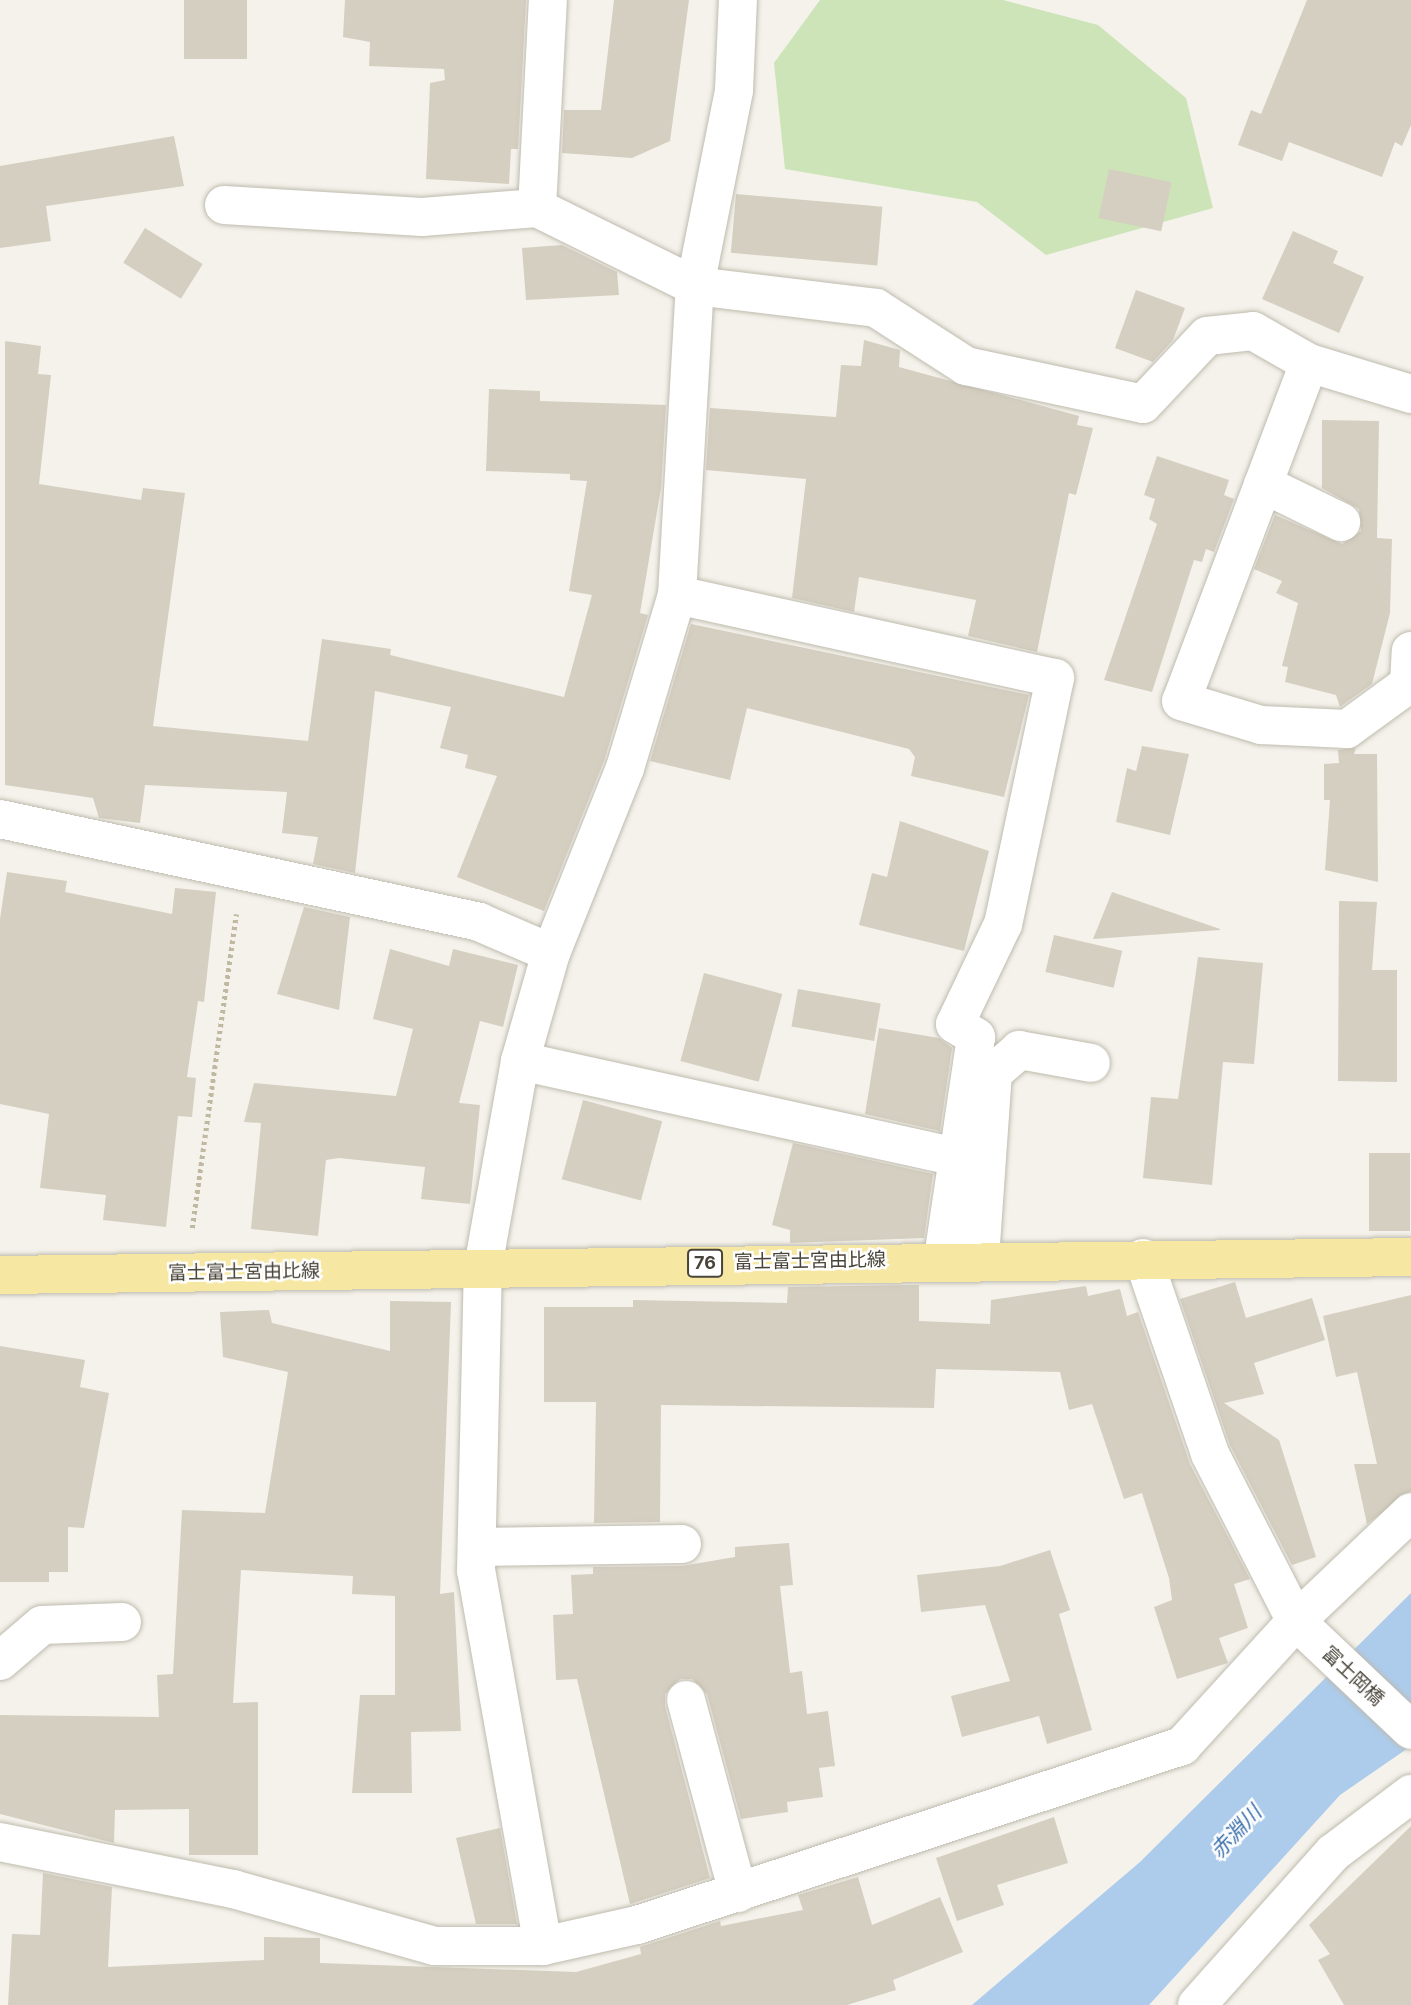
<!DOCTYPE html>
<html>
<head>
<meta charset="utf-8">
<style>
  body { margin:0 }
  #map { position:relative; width:1411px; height:2005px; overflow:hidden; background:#f4f2eb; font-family:Inter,"Noto Sans JP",sans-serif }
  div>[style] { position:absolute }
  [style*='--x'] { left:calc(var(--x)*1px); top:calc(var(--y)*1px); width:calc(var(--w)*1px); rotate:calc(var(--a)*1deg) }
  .green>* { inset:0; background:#cce4b8 }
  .water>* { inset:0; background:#adcbeb }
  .building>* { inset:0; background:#d5cfc1; transform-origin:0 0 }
  .path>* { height:4.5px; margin-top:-2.25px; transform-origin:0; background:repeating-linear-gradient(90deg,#c0b8a1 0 3.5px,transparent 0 7px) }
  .roads { filter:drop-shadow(0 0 2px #bfbbae) drop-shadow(0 0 2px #bfbbae) }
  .minor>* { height:38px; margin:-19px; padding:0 19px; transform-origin:19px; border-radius:19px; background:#fff }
  .major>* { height:38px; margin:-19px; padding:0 19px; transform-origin:19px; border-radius:19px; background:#f6e7a2 }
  span { translate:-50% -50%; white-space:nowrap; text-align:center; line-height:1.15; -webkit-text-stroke:5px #fff; paint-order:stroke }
  .shield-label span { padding:2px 5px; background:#fff; border:2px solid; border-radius:5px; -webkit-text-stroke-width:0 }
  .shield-label { font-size:18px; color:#484439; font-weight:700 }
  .street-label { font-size:19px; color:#484439 }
  .water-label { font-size:21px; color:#3b70ab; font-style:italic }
</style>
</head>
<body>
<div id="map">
  <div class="green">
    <i style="clip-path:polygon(820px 0,1003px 0,1098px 25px,1186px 98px,1213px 208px,1046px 255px,977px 202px,785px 169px,774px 63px)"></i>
  </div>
  <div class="water">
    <i style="clip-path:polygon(1411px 1593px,1411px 1746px,1340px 1795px,1149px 2005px,972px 2005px,1140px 1862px)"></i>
  </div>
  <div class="building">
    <i style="left:184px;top:0;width:63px;height:59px"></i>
    <i style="clip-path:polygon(345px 0,526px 0,518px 149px,511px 149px,509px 184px,426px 179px,430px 83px,445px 80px,444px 69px,369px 66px,370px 42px,343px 37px)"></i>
    <i style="clip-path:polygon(614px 0,689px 0,670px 141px,632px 158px,562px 153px,564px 110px,601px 110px)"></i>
    <i style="clip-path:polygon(1307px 0,1411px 0,1411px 125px,1402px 146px,1395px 142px,1382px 177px,1289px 142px,1282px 161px,1238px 145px,1251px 110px,1261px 114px)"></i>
    <i style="clip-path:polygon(174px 136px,184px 186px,46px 206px,51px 241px,0 248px,0 166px)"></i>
    <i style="left:1109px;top:169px;width:64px;height:50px;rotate:12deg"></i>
    <i style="left:736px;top:194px;width:147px;height:59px;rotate:5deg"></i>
    <i style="left:145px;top:228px;width:68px;height:41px;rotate:32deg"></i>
    <i style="clip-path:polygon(1293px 231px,1338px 251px,1333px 263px,1364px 277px,1339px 333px,1262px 299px)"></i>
    <i style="clip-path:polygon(562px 245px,617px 272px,619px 295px,526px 300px,522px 248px)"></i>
    <i style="clip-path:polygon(1136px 290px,1185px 308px,1173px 340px,1153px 362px,1115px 348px)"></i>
    <i style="clip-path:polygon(864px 340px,900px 350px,899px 367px,1079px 416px,1077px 425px,1093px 428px,1076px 495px,1069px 493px,1037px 652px,968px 636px,976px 600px,859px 577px,854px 612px,792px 598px,806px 479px,706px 470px,710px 408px,836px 417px,841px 365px,861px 366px)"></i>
    <i style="clip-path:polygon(5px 341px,41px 346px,38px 374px,51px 375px,39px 484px,141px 500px,143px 488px,185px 493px,153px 726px,308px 741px,322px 639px,391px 649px,390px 655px,564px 697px,592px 595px,569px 591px,587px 481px,570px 480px,570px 474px,486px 471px,489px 389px,540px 391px,540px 401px,666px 405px,661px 488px,640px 613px,648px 615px,604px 761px,544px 911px,457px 877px,497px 776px,465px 768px,468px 755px,440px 748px,451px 707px,375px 691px,355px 873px,313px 864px,318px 837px,282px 833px,287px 792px,145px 785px,140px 823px,99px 818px,93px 798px,5px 785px)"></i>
    <i style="clip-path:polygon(1322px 420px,1379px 421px,1377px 538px,1392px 539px,1390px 613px,1372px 684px,1340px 707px,1336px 695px,1285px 682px,1288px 667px,1282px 666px,1298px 603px,1276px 593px,1282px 581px,1254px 569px,1275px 515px,1342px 544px,1361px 531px,1359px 509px,1322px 488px)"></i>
    <i style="clip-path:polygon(1157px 456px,1229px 480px,1224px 495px,1234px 499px,1214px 552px,1206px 549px,1202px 562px,1194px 560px,1152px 692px,1104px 680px,1157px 524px,1149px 519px,1155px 499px,1144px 495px)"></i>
    <i style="clip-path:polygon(691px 624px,1029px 695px,1004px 797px,911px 776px,915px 757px,909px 749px,747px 708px,730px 780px,650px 761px)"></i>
    <i style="clip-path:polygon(1142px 746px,1189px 754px,1170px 835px,1116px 822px,1127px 768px,1136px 771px)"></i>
    <i style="clip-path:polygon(1356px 748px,1354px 754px,1377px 754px,1378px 882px,1325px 870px,1330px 800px,1324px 800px,1324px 764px,1339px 763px,1338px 750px)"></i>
    <i style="clip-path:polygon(900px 821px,989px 851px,964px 951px,859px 925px,872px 873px,887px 877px)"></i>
    <i style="clip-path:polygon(7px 872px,67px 881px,65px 892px,172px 914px,175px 888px,216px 892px,204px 1002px,198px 1001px,187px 1077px,196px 1078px,192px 1117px,178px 1116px,166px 1227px,103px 1220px,106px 1195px,40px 1188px,49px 1114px,0 1104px,0 919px)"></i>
    <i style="clip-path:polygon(1112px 892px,1220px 929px,1220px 930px,1093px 939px)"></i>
    <i style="clip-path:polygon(1339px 901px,1377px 902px,1372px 970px,1397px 970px,1397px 1082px,1338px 1081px)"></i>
    <i style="clip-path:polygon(304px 907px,350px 917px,339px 1010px,277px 994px)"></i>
    <i style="left:1054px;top:935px;width:70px;height:38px;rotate:13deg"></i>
    <i style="clip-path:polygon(390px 949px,449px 966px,453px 949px,518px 965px,503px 1027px,480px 1021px,459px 1103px,480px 1105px,470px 1204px,421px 1199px,425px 1167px,339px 1158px,326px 1160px,318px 1236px,251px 1229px,261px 1123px,244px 1122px,254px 1083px,396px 1096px,413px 1029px,373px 1019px)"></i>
    <i style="clip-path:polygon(1198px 957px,1263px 963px,1254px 1064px,1223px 1062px,1212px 1185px,1143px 1178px,1151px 1097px,1178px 1099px)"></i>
    <i style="left:704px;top:973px;width:81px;height:91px;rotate:15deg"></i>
    <i style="left:798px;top:989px;width:84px;height:38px;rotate:10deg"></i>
    <i style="clip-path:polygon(879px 1028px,939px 1038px,952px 1048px,940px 1131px,865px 1114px)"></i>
    <i style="left:583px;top:1100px;width:82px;height:82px;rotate:15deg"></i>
    <i style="clip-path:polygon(793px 1143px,933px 1174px,924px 1238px,790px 1243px,790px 1230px,772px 1225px)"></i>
    <i style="left:1369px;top:1153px;width:41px;height:78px"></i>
    <i style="clip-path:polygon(1235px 1282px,1246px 1318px,1312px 1298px,1325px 1340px,1254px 1363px,1264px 1394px,1224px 1403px,1279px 1440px,1316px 1557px,1292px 1565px,1230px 1445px,1180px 1299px)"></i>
    <i style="clip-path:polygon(919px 1285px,919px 1321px,990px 1324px,991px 1300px,1086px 1286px,1088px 1296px,1120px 1289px,1127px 1316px,1138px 1312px,1190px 1464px,1250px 1579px,1234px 1584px,1248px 1628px,1219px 1638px,1228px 1663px,1177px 1679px,1154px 1607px,1172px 1600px,1169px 1578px,1142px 1493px,1124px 1499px,1092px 1404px,1069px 1410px,1060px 1372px,936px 1369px,934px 1408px,661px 1405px,660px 1522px,594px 1523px,596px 1402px,544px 1402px,544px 1307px,633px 1307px,633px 1300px,787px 1303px,788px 1287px)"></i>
    <i style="clip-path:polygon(1411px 1295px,1411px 1491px,1367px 1524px,1354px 1464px,1377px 1464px,1357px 1372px,1336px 1377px,1323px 1316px)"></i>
    <i style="clip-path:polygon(390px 1301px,451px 1302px,440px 1594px,454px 1592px,461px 1731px,411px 1732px,412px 1793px,352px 1793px,360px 1695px,395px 1695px,395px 1596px,352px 1594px,353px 1576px,241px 1570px,233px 1703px,258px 1702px,258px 1855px,189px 1855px,189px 1809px,115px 1810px,114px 1843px,0 1814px,0 1715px,159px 1717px,157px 1675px,173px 1674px,182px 1510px,265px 1513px,288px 1372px,223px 1357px,220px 1312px,269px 1310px,272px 1323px,390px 1351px)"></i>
    <i style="clip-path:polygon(0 1346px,85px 1360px,80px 1387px,109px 1393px,84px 1528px,68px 1527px,68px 1572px,49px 1572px,49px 1582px,0 1582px)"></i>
    <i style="clip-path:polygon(789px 1543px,793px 1585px,780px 1586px,790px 1673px,802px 1671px,807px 1714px,828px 1711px,835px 1766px,819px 1768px,823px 1797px,787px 1802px,788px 1812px,741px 1819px,707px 1694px,692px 1679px,680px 1679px,665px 1694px,665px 1706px,710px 1878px,630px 1904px,577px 1679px,556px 1680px,553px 1615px,573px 1614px,571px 1575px,593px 1574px,593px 1567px,682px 1566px,735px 1557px,735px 1547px)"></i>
    <i style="clip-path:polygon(1050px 1550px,1070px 1610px,1059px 1614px,1092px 1730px,1047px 1744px,1039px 1716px,962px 1737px,951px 1696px,1010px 1681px,985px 1605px,921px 1612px,917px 1575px,1000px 1566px)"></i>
    <i style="clip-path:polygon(1054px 1817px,1068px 1863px,997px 1885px,1004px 1905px,957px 1921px,936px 1858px)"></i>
    <i style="clip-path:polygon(1411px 1826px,1411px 2005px,1344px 2005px,1318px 1960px,1330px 1954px,1309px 1925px)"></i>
    <i style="clip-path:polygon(500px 1828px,517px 1924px,476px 1924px,456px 1838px)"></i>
    <i style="clip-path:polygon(43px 1873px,112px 1887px,108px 1967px,264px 1960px,264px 1937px,320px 1938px,320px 1963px,576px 1972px,641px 1954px,640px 1947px,720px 1921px,721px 1926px,803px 1910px,798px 1895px,858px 1877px,872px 1925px,940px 1897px,963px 1952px,893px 1980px,896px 1990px,847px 2005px,8px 2005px,12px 1934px,40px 1935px)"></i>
  </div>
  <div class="path">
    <i style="--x:192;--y:1228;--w:317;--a:-82"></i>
  </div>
  <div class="roads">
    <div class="minor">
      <i style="--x:224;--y:205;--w:198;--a:3.5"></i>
      <i style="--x:422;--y:217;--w:115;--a:-4.5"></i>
      <i style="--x:537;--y:208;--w:176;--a:26.3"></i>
      <i style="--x:695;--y:286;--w:182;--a:6.9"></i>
      <i style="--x:876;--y:308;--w:107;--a:32.8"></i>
      <i style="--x:966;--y:366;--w:181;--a:12.1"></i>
      <i style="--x:1143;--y:404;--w:93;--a:-46.7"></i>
      <i style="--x:1207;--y:336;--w:46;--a:-6.2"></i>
      <i style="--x:1253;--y:331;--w:64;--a:29.7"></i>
      <i style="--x:1309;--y:363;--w:107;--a:16.9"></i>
      <i style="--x:537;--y:208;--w:208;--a:-87"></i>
      <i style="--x:1309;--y:363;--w:361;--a:110.7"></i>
      <i style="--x:1181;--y:701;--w:84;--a:16.7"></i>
      <i style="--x:1261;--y:725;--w:86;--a:2.7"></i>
      <i style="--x:1347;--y:729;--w:77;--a:-36"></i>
      <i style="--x:1409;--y:684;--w:33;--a:-87"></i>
      <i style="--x:1263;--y:484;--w:87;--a:26"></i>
      <i style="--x:677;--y:595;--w:387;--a:12.4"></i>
      <i style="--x:1055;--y:678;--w:251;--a:101.9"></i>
      <i style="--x:1003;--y:924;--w:111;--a:115.6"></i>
      <i style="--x:955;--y:1024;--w:25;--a:32"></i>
      <i style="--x:976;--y:1037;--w:223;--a:98.5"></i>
      <i style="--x:0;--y:819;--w:490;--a:12.1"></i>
      <i style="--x:479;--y:922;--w:78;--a:23.3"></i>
      <i style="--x:520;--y:1061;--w:448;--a:12.4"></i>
      <i style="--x:980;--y:1258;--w:185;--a:-86"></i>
      <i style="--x:993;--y:1073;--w:35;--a:-41"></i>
      <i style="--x:1019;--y:1050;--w:73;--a:10.2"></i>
      <i style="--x:1143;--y:1258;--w:207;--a:71.1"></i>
      <i style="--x:1210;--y:1454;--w:188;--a:62.8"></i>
      <i style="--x:1296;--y:1621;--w:158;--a:43.5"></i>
      <i style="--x:477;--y:1547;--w:205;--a:-0.8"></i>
      <i style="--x:0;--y:1661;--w:55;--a:-40.6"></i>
      <i style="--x:42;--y:1625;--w:80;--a:-2.1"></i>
      <i style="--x:686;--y:1700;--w:200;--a:74.9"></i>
      <i style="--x:0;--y:1842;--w:238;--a:11.4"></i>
      <i style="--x:233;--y:1889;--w:209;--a:15.8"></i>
      <i style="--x:434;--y:1946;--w:109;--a:0"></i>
      <i style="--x:543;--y:1946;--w:96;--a:-12.6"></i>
      <i style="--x:637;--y:1925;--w:574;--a:-18.18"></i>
      <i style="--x:1182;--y:1746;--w:169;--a:-47.6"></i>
      <i style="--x:1296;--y:1621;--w:158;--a:-43.5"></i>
      <i style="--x:543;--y:1946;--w:381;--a:-100.1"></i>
      <i style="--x:476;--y:1571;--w:304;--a:-88.7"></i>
      <i style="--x:483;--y:1267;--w:209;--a:-79.8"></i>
      <i style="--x:520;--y:1061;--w:112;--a:-74"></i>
      <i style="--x:551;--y:953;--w:199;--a:-68.2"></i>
      <i style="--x:625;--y:768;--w:181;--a:-73.3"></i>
      <i style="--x:677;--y:595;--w:310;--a:-86.7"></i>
      <i style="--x:695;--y:286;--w:200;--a:-78.7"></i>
      <i style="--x:734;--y:90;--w:90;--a:-87.5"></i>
      <i style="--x:1197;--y:2005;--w:204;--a:-48.2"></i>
      <i style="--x:1333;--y:1853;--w:98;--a:-37.1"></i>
    </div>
    <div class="major">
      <i style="--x:0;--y:1275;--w:1411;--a:-0.73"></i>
    </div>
  </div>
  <div class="shield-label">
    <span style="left:705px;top:1263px">76</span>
  </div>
  <div class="street-label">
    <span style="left:810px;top:1261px;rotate:-1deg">富士富士宮由比線</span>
    <span style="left:244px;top:1272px;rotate:-1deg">富士富士宮由比線</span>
    <span style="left:1353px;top:1676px;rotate:43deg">富士岡橋</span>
  </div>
  <div class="water-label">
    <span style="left:1236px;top:1832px;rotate:-47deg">赤淵川</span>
  </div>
</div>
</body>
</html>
